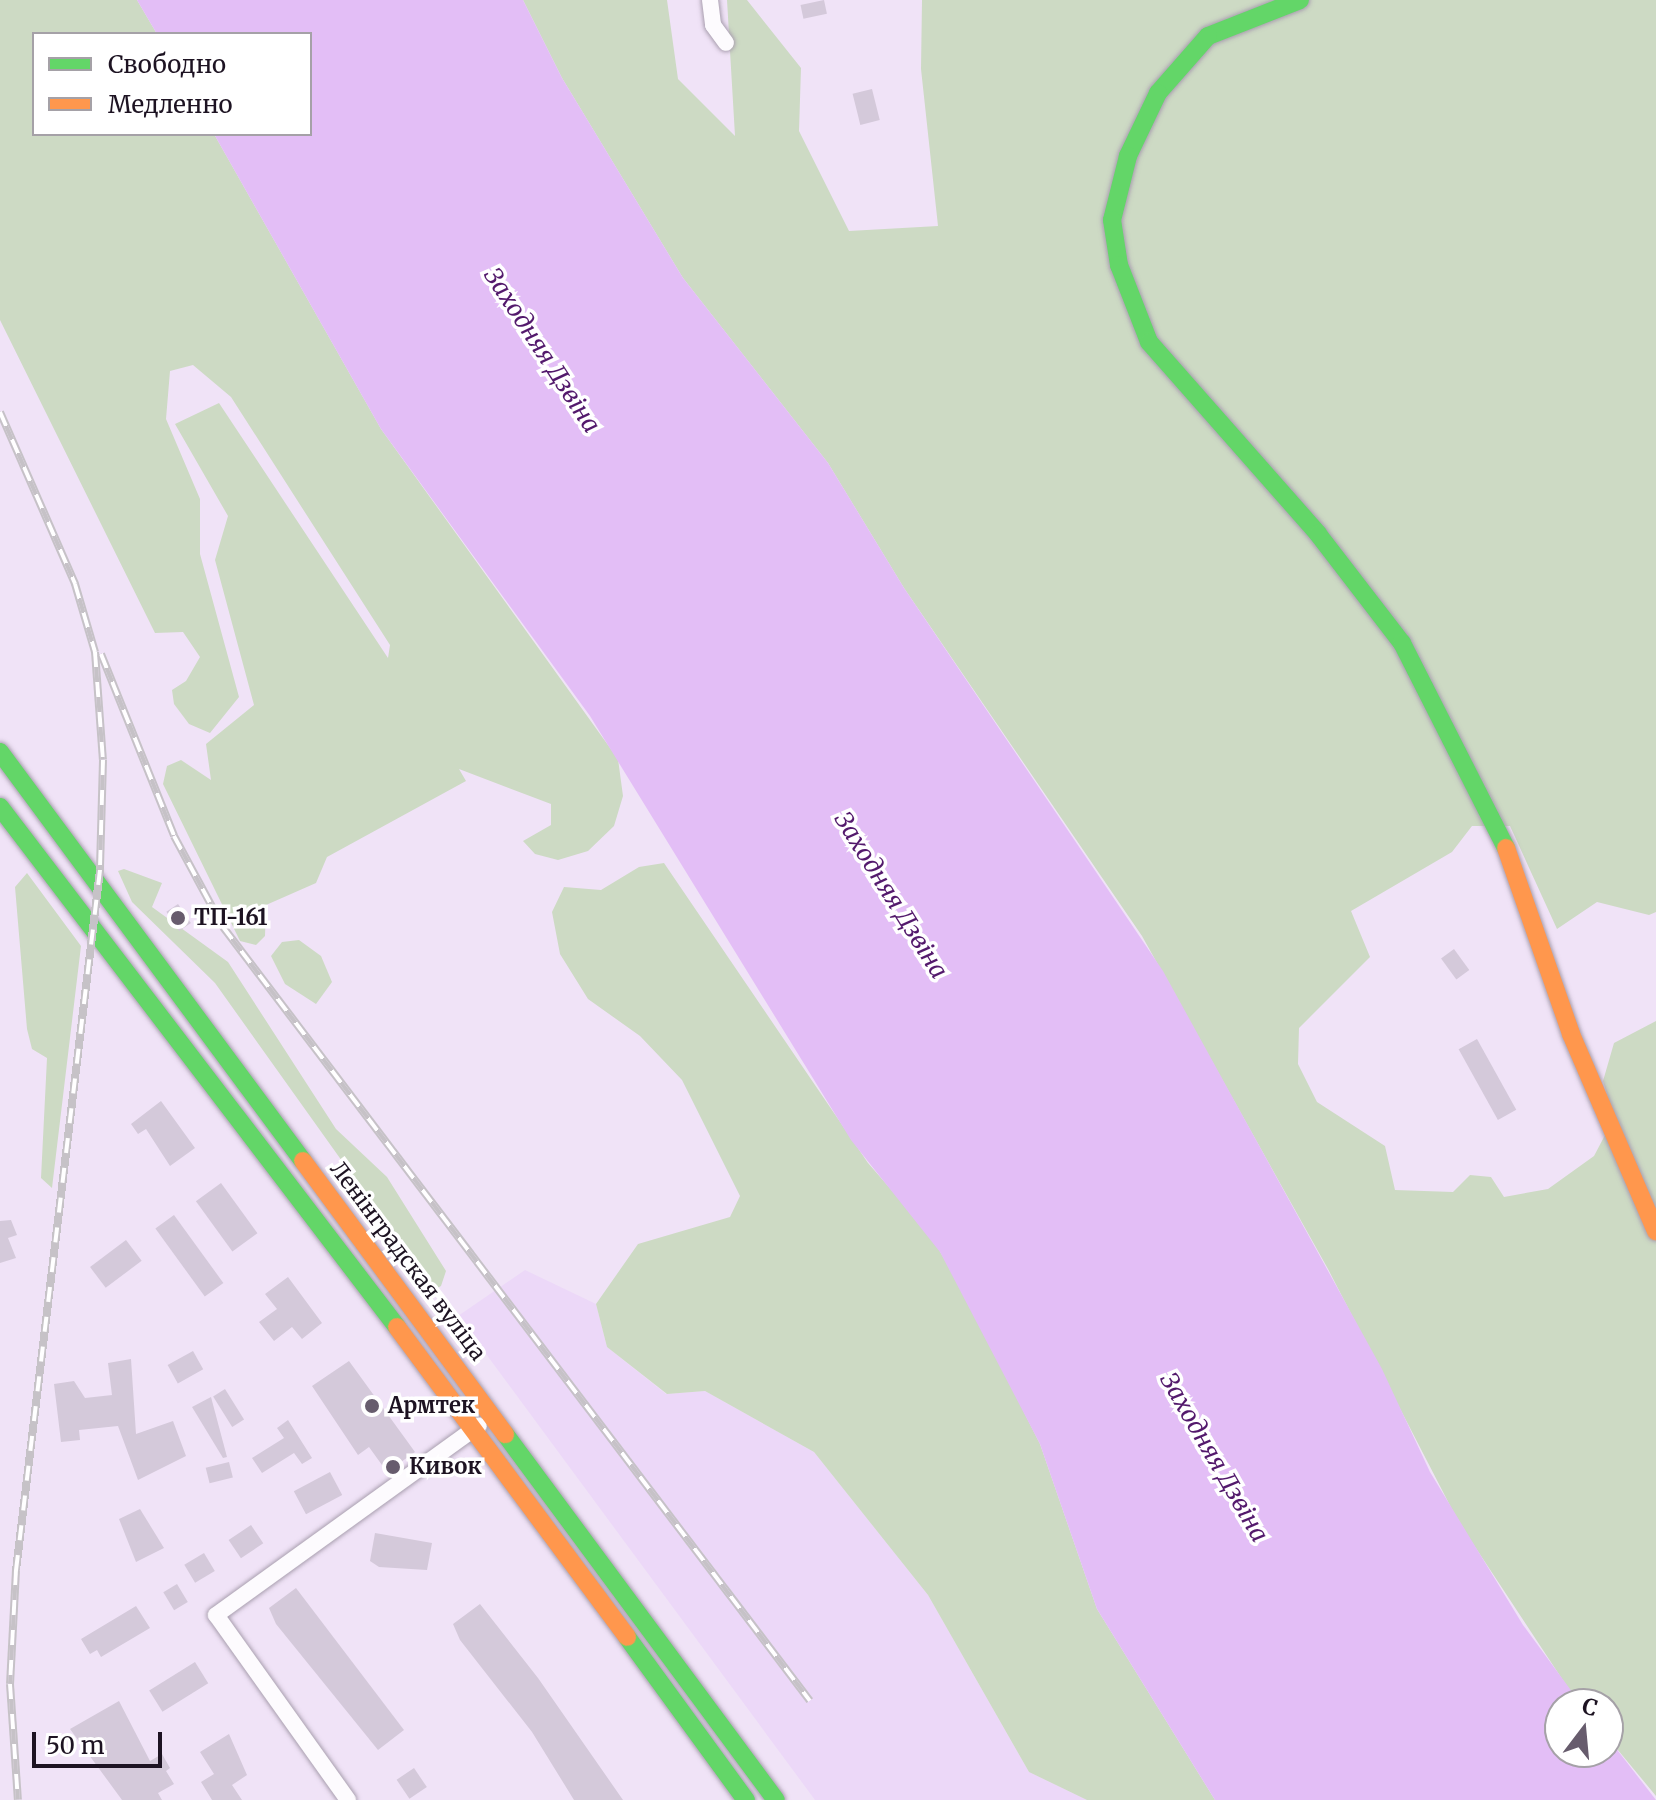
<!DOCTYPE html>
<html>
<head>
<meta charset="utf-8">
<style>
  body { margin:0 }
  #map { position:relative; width:1656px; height:1800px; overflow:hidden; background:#f0e3f7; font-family:Merriweather,serif }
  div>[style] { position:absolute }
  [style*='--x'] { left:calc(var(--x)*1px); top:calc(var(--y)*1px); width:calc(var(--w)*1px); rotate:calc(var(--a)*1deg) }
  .built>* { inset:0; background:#ecd8f8 }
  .green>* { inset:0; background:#cddac4 }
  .water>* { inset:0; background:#e3bef6 }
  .building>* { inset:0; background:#d4c9da; transform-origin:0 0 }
  .roads { filter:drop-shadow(0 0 2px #a99faf) drop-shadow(0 0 2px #a99faf) }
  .street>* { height:16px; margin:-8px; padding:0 8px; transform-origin:8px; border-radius:8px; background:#fdfbfe }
  .fast>* { height:18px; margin:-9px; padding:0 9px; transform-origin:9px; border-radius:9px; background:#63d668 }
  .slow>* { height:18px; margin:-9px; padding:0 9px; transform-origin:9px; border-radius:9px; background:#ff974d }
  .rail>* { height:8px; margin-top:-4px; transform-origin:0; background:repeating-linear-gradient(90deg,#fff 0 15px,#c6c2c7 0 30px); box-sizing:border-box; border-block:2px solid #c6c2c7 }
  .dots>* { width:22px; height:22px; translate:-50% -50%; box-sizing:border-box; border:4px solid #fff; border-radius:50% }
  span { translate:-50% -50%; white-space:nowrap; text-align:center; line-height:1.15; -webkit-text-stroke:7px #fff; paint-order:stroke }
  .poi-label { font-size:22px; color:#1d1322; font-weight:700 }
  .left { translate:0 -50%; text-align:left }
  .street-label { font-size:22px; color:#1d1322 }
  .water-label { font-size:24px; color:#53196c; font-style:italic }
  .legend { position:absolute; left:32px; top:32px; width:280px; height:104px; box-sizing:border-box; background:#fff; border:2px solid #a5a1a7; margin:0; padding:10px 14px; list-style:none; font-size:24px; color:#1d1322 }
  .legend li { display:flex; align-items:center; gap:16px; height:40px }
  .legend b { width:40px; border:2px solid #a5a1a7 }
  .north { position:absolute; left:1544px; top:1688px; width:80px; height:80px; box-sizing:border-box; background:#fff; border:2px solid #a5a1a7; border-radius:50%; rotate:16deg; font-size:22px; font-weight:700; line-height:32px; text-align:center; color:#1d1322 }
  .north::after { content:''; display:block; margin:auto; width:28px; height:36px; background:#675c6d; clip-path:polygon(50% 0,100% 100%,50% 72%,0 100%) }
  .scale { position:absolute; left:32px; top:1732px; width:130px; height:36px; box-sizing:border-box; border:4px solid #1d1322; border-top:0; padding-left:10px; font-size:24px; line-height:28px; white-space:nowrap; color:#1d1322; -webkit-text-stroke:6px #fff; paint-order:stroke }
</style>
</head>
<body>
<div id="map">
  <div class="built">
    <i style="clip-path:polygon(525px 1270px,596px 1304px,607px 1347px,666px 1394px,705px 1391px,814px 1452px,928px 1595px,1029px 1772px,1087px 1800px,815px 1800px,458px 1316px)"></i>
  </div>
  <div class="green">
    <i style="clip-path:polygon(0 0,137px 0,157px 34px,34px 34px,34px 134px,214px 134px,381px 429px,618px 759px,623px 796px,614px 826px,588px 851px,558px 860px,535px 854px,523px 841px,551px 825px,551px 804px,459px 769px,466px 781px,327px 857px,316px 883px,266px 905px,265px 936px,256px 945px,240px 941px,163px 784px,167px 766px,181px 760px,211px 780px,206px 744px,254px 705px,215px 560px,228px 516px,175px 424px,219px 403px,388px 658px,390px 645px,231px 397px,193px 365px,170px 371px,166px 419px,200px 499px,200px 554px,239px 697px,210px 733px,189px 724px,174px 704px,172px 690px,186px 681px,200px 657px,183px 632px,155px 633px,0 320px)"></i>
    <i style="clip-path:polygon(523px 0,667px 0,678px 79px,735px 136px,727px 0,747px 0,801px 68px,799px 131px,849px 231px,938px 226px,921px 69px,922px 0,1656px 0,1656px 912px,1649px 915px,1597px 902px,1557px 929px,1510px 826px,1472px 826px,1452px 852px,1351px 911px,1370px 957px,1299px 1028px,1298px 1064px,1317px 1102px,1385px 1146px,1395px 1190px,1453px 1192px,1470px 1175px,1491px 1177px,1504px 1197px,1548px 1189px,1594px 1156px,1614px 1118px,1603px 1081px,1614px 1043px,1656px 1021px,1656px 1796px,1608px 1738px,1608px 1704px,1581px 1704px,1572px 1694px,1458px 1521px,1328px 1269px,1142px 936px,904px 588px,828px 463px,683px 278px,562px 78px)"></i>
    <i style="clip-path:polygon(664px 863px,868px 1163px,928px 1232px,958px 1281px,1040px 1444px,1097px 1609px,1215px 1800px,1087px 1800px,1029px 1772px,928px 1595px,814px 1452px,705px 1391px,667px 1394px,607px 1347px,596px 1304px,638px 1244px,730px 1217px,740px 1196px,682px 1080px,640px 1036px,588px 999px,560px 954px,552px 912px,564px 887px,601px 890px,639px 867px)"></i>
    <i style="clip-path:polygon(124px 869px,162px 883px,152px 907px,228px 962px,336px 1129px,387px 1177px,446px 1271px,441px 1286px,434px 1290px,215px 983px,132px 902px,118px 871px)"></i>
    <i style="clip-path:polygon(27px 873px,81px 946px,52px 1188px,41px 1178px,47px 1058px,32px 1049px,27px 1029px,15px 887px)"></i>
    <i style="clip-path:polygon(299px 940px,321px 956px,332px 982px,316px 1004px,285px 984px,271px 956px,282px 942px)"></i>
  </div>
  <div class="water">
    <i style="clip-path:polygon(137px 0,523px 0,562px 78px,683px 278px,828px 463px,904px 588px,1163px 971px,1382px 1369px,1430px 1472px,1523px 1625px,1581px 1704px,1560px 1704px,1560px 1752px,1608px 1752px,1608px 1738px,1656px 1800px,1215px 1800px,1097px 1609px,1040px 1444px,940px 1252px,851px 1140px,590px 716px,381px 429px,214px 134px,310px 134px,310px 34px,157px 34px)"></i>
  </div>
  <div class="building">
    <i style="left:824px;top:0;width:14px;height:24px;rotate:78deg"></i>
    <i style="left:872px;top:89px;width:32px;height:20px;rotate:76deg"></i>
    <i style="left:178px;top:904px;width:23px;height:14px;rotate:56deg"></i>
    <i style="left:1454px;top:949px;width:26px;height:16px;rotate:54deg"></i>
    <i style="left:1477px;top:1039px;width:81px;height:21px;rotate:61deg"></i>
    <i style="clip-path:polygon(161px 1101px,195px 1148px,170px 1166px,146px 1129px,138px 1134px,131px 1124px)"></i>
    <i style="left:221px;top:1183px;width:62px;height:31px;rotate:54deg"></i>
    <i style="left:174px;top:1215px;width:84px;height:23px;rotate:54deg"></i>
    <i style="clip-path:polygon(11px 1220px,17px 1235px,8px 1238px,16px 1258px,0 1263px,0 1221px)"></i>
    <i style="left:126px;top:1240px;width:26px;height:45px;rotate:53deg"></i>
    <i style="clip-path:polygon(288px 1277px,322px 1323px,302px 1339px,292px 1327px,274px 1341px,259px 1322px,277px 1309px,265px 1294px)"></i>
    <i style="left:193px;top:1351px;width:21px;height:29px;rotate:61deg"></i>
    <i style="clip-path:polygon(131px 1359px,136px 1434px,173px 1421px,186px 1456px,138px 1480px,118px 1426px,79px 1430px,80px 1440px,61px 1442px,54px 1384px,74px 1381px,85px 1398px,112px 1395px,108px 1363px)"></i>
    <i style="clip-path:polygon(349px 1361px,415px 1452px,387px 1472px,369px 1447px,358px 1455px,312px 1386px)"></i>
    <i style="left:225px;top:1389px;width:36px;height:14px;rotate:58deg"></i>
    <i style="clip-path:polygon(211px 1397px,227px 1457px,223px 1458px,192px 1407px)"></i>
    <i style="clip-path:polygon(288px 1420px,312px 1458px,302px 1464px,294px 1453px,262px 1473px,252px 1458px,284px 1438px,277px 1428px)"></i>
    <i style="left:229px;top:1462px;width:16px;height:24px;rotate:76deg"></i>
    <i style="left:330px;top:1472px;width:26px;height:41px;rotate:62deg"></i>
    <i style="clip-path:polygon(140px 1509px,164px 1548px,136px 1562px,119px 1519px)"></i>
    <i style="left:251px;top:1525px;width:22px;height:27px;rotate:56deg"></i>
    <i style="clip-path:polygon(375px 1533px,432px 1543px,427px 1570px,379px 1567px,370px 1561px)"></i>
    <i style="left:204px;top:1553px;width:21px;height:23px;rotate:59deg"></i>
    <i style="left:177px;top:1584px;width:21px;height:16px;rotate:59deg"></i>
    <i style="clip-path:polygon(296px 1588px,404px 1730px,378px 1750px,276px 1624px,269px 1608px)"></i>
    <i style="clip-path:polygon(480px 1604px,538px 1678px,623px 1800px,574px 1800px,532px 1732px,460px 1640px,453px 1624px)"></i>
    <i style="clip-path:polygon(136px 1606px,150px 1628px,101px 1657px,97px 1650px,90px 1654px,81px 1639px)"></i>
    <i style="left:195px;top:1662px;width:25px;height:54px;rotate:58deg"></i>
    <i style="clip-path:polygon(119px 1701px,150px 1761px,162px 1754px,170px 1768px,166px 1771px,174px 1784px,158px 1793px,162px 1800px,122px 1800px,70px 1729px)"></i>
    <i style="clip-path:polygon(229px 1734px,247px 1775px,232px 1785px,242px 1800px,212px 1800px,201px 1782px,214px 1774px,200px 1752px)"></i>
    <i style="left:414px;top:1768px;width:23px;height:21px;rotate:56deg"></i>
  </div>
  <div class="roads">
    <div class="street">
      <i style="--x:710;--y:0;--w:25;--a:83"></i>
      <i style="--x:713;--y:25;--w:22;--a:54"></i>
      <i style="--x:348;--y:1800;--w:227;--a:-125.5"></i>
      <i style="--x:216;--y:1615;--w:324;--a:-35.8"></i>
    </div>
    <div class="fast">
      <i style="--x:1300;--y:0;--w:99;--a:158.6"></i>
      <i style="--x:1208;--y:36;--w:76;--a:131.3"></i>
      <i style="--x:1158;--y:93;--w:70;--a:115.5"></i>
      <i style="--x:1128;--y:156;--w:66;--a:104"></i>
      <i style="--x:1112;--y:220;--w:46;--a:81.2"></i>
      <i style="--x:1119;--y:265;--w:83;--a:68.7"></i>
      <i style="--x:1149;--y:342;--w:256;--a:48.6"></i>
      <i style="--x:1318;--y:534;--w:138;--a:52.4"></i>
      <i style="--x:1402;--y:643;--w:230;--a:63.1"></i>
      <i style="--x:0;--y:752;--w:509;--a:53.47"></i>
      <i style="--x:0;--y:807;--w:654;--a:52.64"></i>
      <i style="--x:505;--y:1434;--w:455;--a:53.5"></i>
      <i style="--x:627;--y:1637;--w:202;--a:53.9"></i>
    </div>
    <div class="slow">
      <i style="--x:1506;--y:848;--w:197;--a:70.7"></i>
      <i style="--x:1571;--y:1034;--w:215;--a:66.7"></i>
      <i style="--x:303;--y:1161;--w:340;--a:53.5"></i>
      <i style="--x:397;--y:1327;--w:386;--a:53.4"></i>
    </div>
  </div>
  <div class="rail">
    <i style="--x:0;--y:412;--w:188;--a:66.4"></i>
    <i style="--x:75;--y:584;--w:71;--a:73.6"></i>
    <i style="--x:95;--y:652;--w:108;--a:85.8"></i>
    <i style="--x:103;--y:760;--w:110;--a:91.6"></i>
    <i style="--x:100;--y:870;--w:705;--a:96.84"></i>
    <i style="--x:16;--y:1570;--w:114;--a:93"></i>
    <i style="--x:10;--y:1684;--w:116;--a:86.1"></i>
    <i style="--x:101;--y:654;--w:196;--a:68.1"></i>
    <i style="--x:174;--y:836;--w:103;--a:61.7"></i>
    <i style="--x:223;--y:927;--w:971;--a:52.82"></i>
  </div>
  <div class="dots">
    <i style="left:178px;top:918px;background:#675c6d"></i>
    <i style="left:372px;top:1406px;background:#675c6d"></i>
    <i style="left:393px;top:1467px;background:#675c6d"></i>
  </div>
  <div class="poi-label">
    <span class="left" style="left:194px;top:918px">ТП-161</span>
    <span class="left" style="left:388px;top:1406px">Армтек</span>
    <span class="left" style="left:409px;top:1467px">Кивок</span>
  </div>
  <div class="street-label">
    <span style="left:408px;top:1261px;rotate:53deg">Ленінградская вуліца</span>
  </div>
  <div class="water-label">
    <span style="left:542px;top:350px;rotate:57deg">Заходняя Дзвіна</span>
    <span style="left:891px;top:895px;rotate:58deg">Заходняя Дзвіна</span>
    <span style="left:1214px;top:1457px;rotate:60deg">Заходняя Дзвіна</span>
  </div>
  <ul class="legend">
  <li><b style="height:10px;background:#63d668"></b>Свободно</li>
  <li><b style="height:10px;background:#ff974d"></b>Медленно</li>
  </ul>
  <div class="north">С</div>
  <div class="scale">50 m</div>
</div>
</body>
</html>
